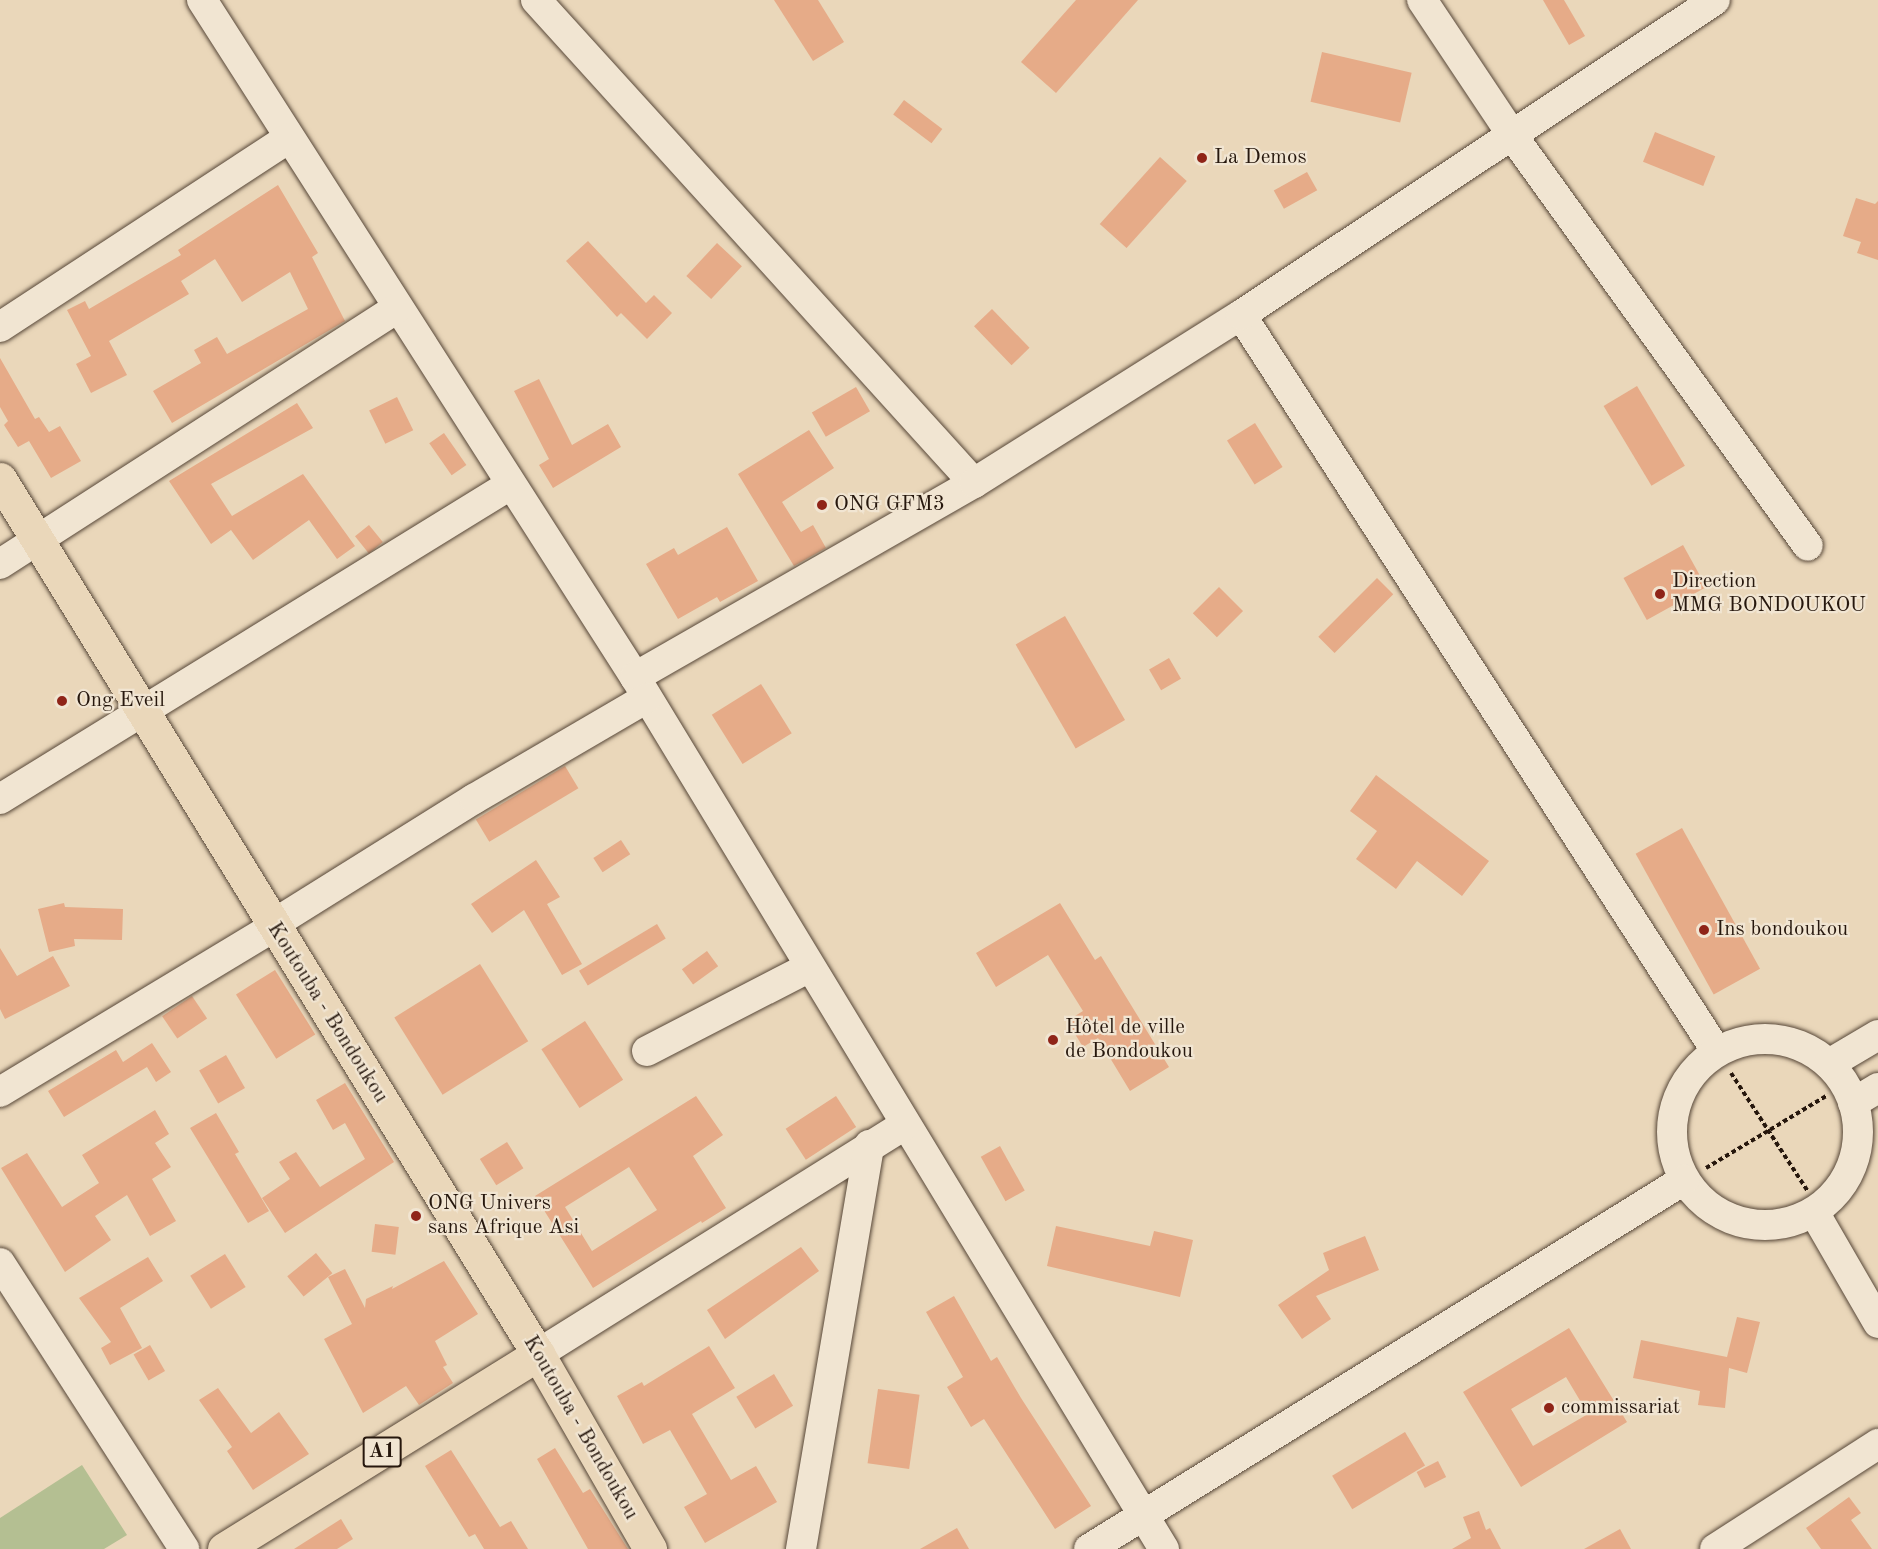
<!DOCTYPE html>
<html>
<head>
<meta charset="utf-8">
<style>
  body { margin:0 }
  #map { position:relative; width:1878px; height:1549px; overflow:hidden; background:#ead7ba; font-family:"Old Standard TT",serif }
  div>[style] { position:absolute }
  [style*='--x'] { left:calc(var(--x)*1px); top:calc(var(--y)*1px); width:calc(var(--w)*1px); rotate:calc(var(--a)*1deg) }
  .green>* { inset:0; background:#b4bf92 }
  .building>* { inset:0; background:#e6ab88; transform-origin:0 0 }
  .path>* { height:4px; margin-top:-2px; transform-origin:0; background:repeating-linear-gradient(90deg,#26170d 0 4.5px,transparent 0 7.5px) }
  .roads { filter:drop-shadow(0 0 2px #574738) drop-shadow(0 0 2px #574738) }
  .minor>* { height:30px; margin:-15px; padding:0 15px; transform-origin:15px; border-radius:15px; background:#f1e5d2 }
  .minor>.ring { margin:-15px; padding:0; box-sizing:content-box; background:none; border:30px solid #f1e5d2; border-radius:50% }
  .major>* { height:33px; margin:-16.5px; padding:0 16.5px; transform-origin:16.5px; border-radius:16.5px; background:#ead7ba }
  .dots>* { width:16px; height:16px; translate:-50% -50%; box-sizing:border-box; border:3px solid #f1e5d2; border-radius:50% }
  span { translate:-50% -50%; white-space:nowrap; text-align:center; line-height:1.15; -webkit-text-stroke:4.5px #f1e5d2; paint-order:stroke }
  .shield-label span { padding:2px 4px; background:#f1e5d2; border:2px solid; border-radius:4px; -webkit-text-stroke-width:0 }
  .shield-label { font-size:20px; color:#26170d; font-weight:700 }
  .poi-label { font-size:21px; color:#26170d }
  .left { translate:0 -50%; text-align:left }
  .street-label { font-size:21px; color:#26170d }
</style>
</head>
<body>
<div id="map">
  <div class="green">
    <i style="clip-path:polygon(82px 1465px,127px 1535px,104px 1549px,0 1549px,0 1518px)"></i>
  </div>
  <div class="building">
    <i style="clip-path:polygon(774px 0,818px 0,844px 42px,813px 61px)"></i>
    <i style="clip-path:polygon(1076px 0,1138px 0,1056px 93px,1021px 62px)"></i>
    <i style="clip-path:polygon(1543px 0,1564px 0,1585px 36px,1569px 45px)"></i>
    <i style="left:1322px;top:52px;width:92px;height:51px;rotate:13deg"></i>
    <i style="left:904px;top:100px;width:48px;height:18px;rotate:37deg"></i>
    <i style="left:1655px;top:132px;width:65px;height:32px;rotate:22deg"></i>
    <i style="left:1160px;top:157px;width:36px;height:90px;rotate:42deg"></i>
    <i style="left:1307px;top:172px;width:21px;height:38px;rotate:61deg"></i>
    <i style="clip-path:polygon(278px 185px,318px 253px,312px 257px,345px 321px,172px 423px,153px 391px,201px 363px,194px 350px,217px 337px,227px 354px,308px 309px,290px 272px,242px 302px,215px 259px,181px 281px,189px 294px,109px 341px,127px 375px,91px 393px,76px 364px,91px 356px,67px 310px,85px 301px,89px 309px,181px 255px,178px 250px)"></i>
    <i style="clip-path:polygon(1856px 198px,1875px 204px,1878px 201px,1878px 260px,1857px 253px,1861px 242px,1843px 236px)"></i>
    <i style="clip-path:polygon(588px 241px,646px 303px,654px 295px,672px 313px,647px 339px,621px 313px,617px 317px,566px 261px)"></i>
    <i style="left:717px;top:243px;width:34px;height:45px;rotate:43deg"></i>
    <i style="left:992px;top:309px;width:54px;height:25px;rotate:46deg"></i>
    <i style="clip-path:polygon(0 358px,35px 419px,39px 417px,49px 432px,60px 426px,81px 461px,51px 478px,29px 441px,18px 447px,4px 425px,8px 421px,0 407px)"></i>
    <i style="clip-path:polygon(539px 379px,572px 445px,608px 424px,621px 447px,553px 488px,539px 465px,549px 459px,514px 391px)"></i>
    <i style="left:1637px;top:386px;width:93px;height:39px;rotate:59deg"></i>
    <i style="left:856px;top:387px;width:28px;height:51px;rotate:60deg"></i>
    <i style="left:397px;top:397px;width:37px;height:31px;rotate:64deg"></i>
    <i style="clip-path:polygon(297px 403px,313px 428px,211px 484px,232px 516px,303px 474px,355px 546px,337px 559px,309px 520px,253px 560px,231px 530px,211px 544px,169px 481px)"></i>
    <i style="left:1255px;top:423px;width:52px;height:33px;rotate:58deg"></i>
    <i style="clip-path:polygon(809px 430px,834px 468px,782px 502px,801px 532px,813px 525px,826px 548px,794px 566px,738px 474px)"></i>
    <i style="left:444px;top:433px;width:39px;height:18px;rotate:55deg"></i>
    <i style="left:369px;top:525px;width:22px;height:18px;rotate:51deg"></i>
    <i style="clip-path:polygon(727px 527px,758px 581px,720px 602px,717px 597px,678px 619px,646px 564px,674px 548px,678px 555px)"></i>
    <i style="left:1683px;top:545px;width:48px;height:68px;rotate:61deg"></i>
    <i style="left:1377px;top:578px;width:23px;height:83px;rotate:45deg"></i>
    <i style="left:1219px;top:587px;width:34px;height:37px;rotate:45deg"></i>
    <i style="left:1065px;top:616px;width:120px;height:57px;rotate:60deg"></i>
    <i style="left:1169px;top:658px;width:24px;height:23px;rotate:60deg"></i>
    <i style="left:761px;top:684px;width:58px;height:58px;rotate:58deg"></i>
    <i style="left:565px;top:766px;width:26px;height:104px;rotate:59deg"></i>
    <i style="clip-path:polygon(1376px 775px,1489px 861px,1462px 896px,1417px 861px,1396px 889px,1356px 859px,1377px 831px,1350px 811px)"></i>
    <i style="left:1682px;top:828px;width:161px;height:53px;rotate:61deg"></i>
    <i style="left:621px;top:840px;width:17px;height:33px;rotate:57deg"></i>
    <i style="clip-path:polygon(536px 860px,560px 897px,547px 904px,582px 964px,562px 975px,524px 910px,492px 933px,471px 904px)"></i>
    <i style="clip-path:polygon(64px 903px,65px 907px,123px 909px,122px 940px,74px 939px,75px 946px,49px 952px,38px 909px)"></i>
    <i style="clip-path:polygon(1060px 903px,1095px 960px,1101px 956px,1169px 1067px,1130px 1091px,1098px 1038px,1083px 1047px,1067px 1021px,1083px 1011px,1048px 955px,996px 987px,976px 953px)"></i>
    <i style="left:657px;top:924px;width:17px;height:91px;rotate:59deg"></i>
    <i style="clip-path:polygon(0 948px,17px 976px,53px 956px,70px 986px,5px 1019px,0 1009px)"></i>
    <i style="left:707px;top:951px;width:19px;height:31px;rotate:54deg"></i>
    <i style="left:480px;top:964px;width:91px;height:101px;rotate:58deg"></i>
    <i style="left:275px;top:970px;width:76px;height:46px;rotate:58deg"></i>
    <i style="left:192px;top:996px;width:27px;height:36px;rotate:56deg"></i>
    <i style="left:585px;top:1021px;width:70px;height:52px;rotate:57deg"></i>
    <i style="clip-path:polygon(152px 1043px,171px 1072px,156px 1082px,147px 1067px,64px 1117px,48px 1091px,116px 1050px,123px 1062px)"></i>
    <i style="left:226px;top:1055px;width:38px;height:31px;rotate:60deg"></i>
    <i style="clip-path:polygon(345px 1083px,394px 1162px,285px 1233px,262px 1198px,290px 1179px,279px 1162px,296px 1152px,320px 1187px,365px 1159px,345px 1123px,333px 1130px,316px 1100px)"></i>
    <i style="clip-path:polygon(evenodd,696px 1096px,723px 1135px,693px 1156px,726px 1208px,702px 1223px,701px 1221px,593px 1288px,535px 1196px,696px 1096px,629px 1167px,657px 1210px,592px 1251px,565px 1207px,629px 1167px)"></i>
    <i style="left:836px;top:1096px;width:37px;height:60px;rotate:57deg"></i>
    <i style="clip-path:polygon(155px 1110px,169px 1134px,155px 1143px,171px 1167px,152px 1179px,176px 1221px,150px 1236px,127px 1195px,95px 1216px,111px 1240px,65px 1272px,1px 1168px,27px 1153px,62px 1207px,99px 1183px,82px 1155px)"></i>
    <i style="clip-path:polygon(216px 1113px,239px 1152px,235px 1154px,269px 1211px,248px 1223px,190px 1128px)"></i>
    <i style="left:507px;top:1142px;width:31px;height:32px;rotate:58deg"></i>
    <i style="left:1000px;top:1146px;width:51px;height:22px;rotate:61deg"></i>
    <i style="left:375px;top:1224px;width:24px;height:28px;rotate:7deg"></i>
    <i style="clip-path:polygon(1056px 1226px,1150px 1246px,1154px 1231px,1193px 1240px,1180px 1297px,1047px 1266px)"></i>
    <i style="clip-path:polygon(1365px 1236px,1379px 1270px,1316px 1296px,1331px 1319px,1302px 1339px,1278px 1305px,1329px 1270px,1323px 1253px)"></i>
    <i style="clip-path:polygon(801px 1247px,819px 1271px,725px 1339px,707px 1310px)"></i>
    <i style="left:316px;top:1253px;width:26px;height:37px;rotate:51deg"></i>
    <i style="left:225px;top:1254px;width:39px;height:41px;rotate:58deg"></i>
    <i style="clip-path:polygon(148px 1257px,163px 1281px,120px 1308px,142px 1348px,110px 1365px,101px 1348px,111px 1342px,79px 1298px)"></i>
    <i style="clip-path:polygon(444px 1261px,478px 1314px,435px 1341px,447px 1365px,443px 1367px,453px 1383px,419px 1405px,406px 1386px,363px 1413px,324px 1339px,352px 1324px,328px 1277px,345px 1269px,365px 1308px,366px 1299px,393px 1286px,392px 1289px)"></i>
    <i style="clip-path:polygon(954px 1296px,991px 1361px,997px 1357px,1021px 1398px,1091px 1506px,1055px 1529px,984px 1419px,971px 1427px,947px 1387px,963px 1377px,926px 1312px)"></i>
    <i style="clip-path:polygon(1737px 1317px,1760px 1322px,1747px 1373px,1729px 1368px,1725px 1408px,1698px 1405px,1700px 1391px,1633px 1378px,1641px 1340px,1727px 1357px)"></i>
    <i style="clip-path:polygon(evenodd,1569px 1328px,1627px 1422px,1521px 1487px,1463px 1392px,1569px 1328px,1566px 1377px,1588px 1414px,1533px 1446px,1511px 1409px,1566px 1377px)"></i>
    <i style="left:150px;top:1345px;width:30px;height:19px;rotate:60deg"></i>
    <i style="clip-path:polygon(709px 1346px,735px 1388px,692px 1414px,731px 1480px,756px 1466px,777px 1502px,705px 1543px,684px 1507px,707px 1494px,670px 1430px,643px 1444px,617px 1396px,642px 1382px,644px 1386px)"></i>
    <i style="left:774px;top:1374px;width:37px;height:44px;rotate:59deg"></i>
    <i style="clip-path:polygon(218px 1388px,251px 1433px,279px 1412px,309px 1454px,253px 1490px,227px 1451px,232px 1447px,199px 1400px)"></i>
    <i style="left:878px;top:1389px;width:42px;height:75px;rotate:8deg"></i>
    <i style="left:1405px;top:1432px;width:39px;height:85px;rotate:59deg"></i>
    <i style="clip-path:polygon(555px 1448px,583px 1493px,590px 1489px,628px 1549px,588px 1549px,537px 1459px)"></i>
    <i style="clip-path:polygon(451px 1450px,500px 1527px,511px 1521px,528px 1549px,484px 1549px,475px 1534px,469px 1537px,425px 1466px)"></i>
    <i style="left:1438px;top:1461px;width:18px;height:24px;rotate:63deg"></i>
    <i style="clip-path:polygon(1849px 1497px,1861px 1513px,1851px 1520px,1872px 1549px,1821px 1549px,1806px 1528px)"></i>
    <i style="clip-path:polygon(1479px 1511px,1486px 1530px,1490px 1528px,1501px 1549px,1452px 1549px,1471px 1538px,1463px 1517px)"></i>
    <i style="clip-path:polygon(341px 1519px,353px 1539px,337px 1549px,294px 1549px)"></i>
    <i style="clip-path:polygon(957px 1528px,969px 1549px,920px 1549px)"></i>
    <i style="clip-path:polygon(1620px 1529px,1631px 1549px,1584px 1549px)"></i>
  </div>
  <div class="path">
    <i style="--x:1731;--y:1073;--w:140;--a:57"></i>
    <i style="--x:1706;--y:1168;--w:142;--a:-30.9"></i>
  </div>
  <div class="roads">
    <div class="minor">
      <i style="--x:202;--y:0;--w:804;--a:57.4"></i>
      <i style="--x:635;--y:677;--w:1020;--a:58.76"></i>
      <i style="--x:536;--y:0;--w:652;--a:47.8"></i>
      <i style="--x:1422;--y:0;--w:162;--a:56.3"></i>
      <i style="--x:1512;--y:135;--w:506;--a:54.24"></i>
      <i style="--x:1241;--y:315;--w:877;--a:57.14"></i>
      <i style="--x:0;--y:327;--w:345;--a:-33.2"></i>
      <i style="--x:0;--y:564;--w:472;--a:-32.8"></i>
      <i style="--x:635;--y:677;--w:391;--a:-29.8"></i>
      <i style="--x:974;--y:483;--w:315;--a:-32.2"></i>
      <i style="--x:1241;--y:315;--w:569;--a:-33.61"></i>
      <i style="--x:0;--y:799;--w:599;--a:-31.62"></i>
      <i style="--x:272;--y:925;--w:238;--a:-32"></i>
      <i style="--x:474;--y:799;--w:200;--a:-30.3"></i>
      <i class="ring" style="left:1672px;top:1039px;width:156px;height:156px"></i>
      <i style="--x:647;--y:1051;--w:183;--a:-27.3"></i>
      <i style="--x:1829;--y:1064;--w:57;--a:-30.6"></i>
      <i style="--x:0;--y:1092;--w:319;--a:-31.1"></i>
      <i style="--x:1853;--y:1103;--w:29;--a:-31"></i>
      <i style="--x:1814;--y:1212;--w:128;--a:60"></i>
      <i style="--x:0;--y:1263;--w:340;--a:57.2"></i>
      <i style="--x:538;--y:1354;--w:433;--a:-32"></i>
      <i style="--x:801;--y:1549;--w:410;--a:-80.4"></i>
      <i style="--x:1089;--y:1549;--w:700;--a:-31.81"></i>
      <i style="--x:1715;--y:1549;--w:194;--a:-32.8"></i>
    </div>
    <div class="major">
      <i style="--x:0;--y:479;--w:1027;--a:58.41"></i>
      <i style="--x:538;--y:1354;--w:225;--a:60.1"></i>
      <i style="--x:224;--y:1549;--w:370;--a:-31.8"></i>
    </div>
  </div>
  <div class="dots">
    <i style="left:1202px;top:158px;background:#8f2418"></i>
    <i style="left:822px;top:505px;background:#8f2418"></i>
    <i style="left:1660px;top:594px;background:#8f2418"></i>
    <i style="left:62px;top:701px;background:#8f2418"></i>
    <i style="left:1704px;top:930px;background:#8f2418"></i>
    <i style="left:1053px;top:1040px;background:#8f2418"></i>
    <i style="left:416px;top:1216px;background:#8f2418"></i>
    <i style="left:1549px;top:1408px;background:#8f2418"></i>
  </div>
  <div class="shield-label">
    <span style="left:382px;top:1452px">A1</span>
  </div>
  <div class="poi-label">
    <span class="left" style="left:1214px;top:158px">La Demos</span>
    <span class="left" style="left:834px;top:505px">ONG GFM3</span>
    <span class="left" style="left:1672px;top:594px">Direction<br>MMG BONDOUKOU</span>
    <span class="left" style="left:76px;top:701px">Ong Eveil</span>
    <span class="left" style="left:1716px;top:930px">Ins bondoukou</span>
    <span class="left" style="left:1065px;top:1040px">Hôtel de ville<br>de Bondoukou</span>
    <span class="left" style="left:428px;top:1216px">ONG Univers<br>sans Afrique Asi</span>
    <span class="left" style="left:1561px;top:1408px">commissariat</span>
  </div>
  <div class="street-label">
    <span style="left:327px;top:1013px;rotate:58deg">Koutouba - Bondoukou</span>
    <span style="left:580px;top:1428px;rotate:60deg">Koutouba - Bondoukou</span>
  </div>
</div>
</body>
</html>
